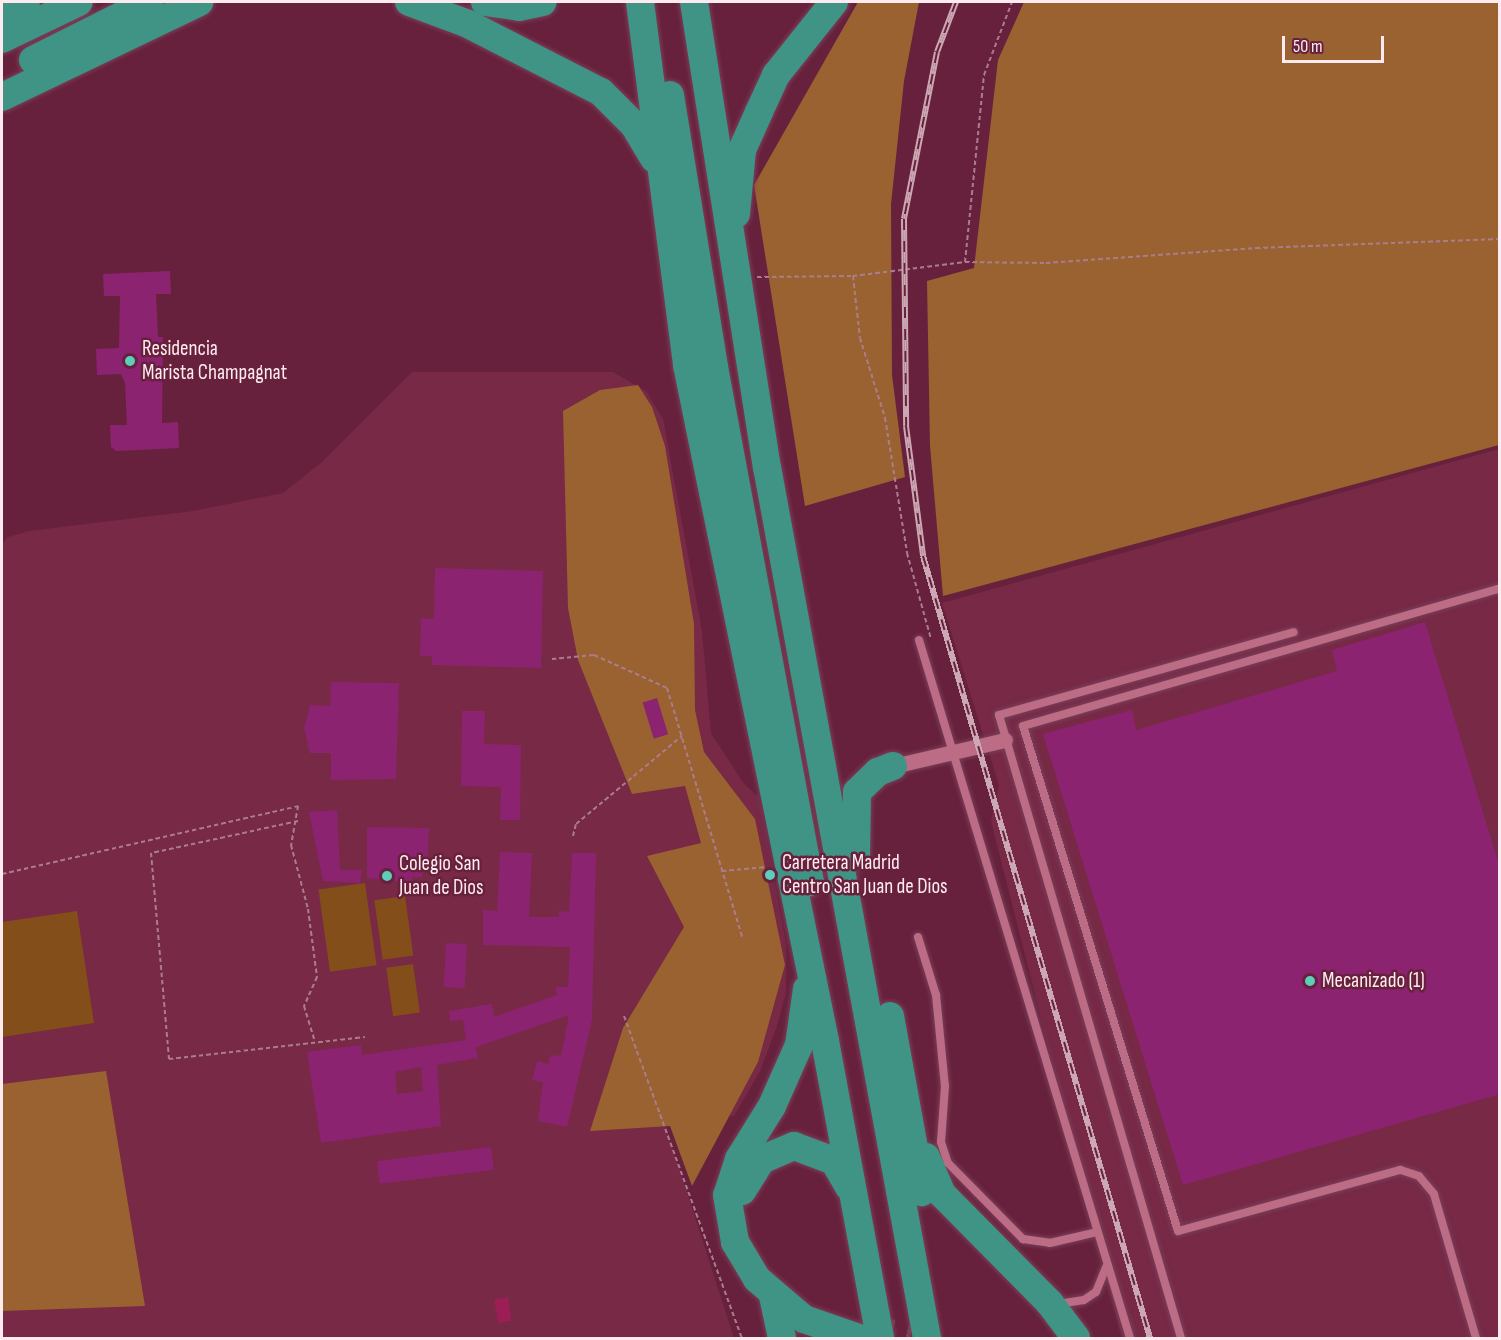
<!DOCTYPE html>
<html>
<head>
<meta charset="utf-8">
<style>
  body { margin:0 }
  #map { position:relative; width:1501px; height:1340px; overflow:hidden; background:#68213c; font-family:"Sofia Sans Condensed",sans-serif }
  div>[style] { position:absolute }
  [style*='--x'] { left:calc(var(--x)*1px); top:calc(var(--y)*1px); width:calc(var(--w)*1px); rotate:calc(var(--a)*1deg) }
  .built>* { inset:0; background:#772946 }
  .green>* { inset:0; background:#844e1a; transform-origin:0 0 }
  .forest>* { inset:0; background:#9a6230 }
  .water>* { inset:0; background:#9b1f54; transform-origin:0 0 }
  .building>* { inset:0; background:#8c2371; transform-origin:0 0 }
  .highway-tunnel>* { height:28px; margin-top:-14px; transform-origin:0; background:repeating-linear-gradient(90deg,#7e3f57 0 28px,transparent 0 42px) }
  .path>* { height:2px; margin-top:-1px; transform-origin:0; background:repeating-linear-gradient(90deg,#ab7c8d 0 4.5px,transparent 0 7.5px) }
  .roads { filter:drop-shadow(0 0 2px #793f58) drop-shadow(0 0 2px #793f58) }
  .lane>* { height:8px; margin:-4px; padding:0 4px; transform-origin:4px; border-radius:4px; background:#bc6c85 }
  .street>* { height:15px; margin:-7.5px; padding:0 7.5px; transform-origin:7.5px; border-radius:7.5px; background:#bc6c85 }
  .highway>* { height:28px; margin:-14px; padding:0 14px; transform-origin:14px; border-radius:14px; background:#3f9486 }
  .rail>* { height:6px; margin-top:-3px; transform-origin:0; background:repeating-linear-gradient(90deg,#68213c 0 11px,#cca8b4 0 22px); box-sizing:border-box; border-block:2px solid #cca8b4 }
  .dots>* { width:16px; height:16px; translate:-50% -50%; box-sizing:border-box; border:3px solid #68213c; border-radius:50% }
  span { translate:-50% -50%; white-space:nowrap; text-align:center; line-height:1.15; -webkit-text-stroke:5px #68213c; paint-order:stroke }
  .poi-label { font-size:21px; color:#fdebef }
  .left { translate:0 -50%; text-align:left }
  .frame { position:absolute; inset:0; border:3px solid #fdebef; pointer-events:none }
  .scale { position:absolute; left:1282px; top:36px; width:102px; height:27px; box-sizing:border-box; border:3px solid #fdebef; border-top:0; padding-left:8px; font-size:18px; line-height:21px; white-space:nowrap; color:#fdebef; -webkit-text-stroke:4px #68213c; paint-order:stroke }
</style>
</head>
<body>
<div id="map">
  <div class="built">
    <i style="clip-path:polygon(412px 372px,613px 372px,646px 391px,663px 419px,702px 631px,711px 733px,744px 784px,759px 797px,786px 944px,786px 993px,776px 1029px,760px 1071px,734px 1116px,663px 1118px,734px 1338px,2px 1338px,2px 544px,8px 537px,29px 531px,193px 511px,283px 493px,322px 462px)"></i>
    <i style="clip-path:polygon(1499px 449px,1499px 1338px,1122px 1338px,991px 821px,999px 785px,942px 603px)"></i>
  </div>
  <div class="green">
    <i style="left:365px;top:883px;width:83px;height:47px;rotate:82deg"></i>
    <i style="left:405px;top:896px;width:60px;height:31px;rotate:82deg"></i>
    <i style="clip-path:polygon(77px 911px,94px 1023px,2px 1037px,2px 922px)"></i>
    <i style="left:413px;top:964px;width:49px;height:27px;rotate:82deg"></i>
  </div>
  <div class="forest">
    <i style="clip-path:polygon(858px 2px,919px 2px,904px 81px,891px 204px,892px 375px,905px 477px,805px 506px,754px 185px)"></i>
    <i style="clip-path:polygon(1024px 2px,1499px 2px,1499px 445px,943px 596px,930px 446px,927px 281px,974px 268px,998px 60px)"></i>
    <i style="clip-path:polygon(638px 385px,652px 407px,665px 446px,694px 624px,695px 710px,704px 752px,755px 819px,785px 965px,758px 1062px,692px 1186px,670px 1126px,590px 1131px,623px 1028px,684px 927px,647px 856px,701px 843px,685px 786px,632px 794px,578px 660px,568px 608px,563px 411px,600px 390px)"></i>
    <i style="clip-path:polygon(106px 1071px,145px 1306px,2px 1311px,2px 1084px)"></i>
  </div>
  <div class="water">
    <i style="left:508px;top:1297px;width:24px;height:14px;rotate:81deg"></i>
  </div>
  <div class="building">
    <i style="clip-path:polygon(170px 271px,171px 294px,156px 294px,158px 337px,163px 337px,162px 423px,178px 422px,179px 448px,116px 451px,111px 447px,110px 425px,127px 425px,125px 383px,121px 374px,97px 375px,96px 349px,119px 348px,120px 296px,104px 296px,103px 274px)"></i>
    <i style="clip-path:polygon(435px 568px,543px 571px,541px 668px,432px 665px,432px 656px,420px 656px,421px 618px,434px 619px)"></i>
    <i style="clip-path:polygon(1425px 622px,1500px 868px,1500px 1094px,1183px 1185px,1043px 734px,1132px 710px,1136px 730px,1337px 671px,1332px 650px)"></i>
    <i style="clip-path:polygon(331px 682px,399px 683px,396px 779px,331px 780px,331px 753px,310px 753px,304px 728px,310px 705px,330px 706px)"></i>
    <i style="left:657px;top:698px;width:38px;height:15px;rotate:73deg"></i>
    <i style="clip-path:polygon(462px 711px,485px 711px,484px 744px,521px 745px,520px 820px,500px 820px,501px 787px,461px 786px)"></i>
    <i style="clip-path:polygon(337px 810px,340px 870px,362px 870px,360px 883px,323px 881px,309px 812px)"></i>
    <i style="clip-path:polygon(367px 827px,429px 828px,427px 871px,422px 870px,422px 877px,412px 877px,412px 883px,367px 878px)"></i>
    <i style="clip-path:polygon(evenodd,500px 852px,532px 853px,529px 917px,559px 917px,559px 911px,569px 912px,572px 853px,596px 853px,592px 1020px,567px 1127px,538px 1121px,543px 1082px,532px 1080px,537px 1061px,549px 1064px,550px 1055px,561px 1056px,569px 1015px,476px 1047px,478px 1058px,437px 1065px,441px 1126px,321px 1143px,307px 1052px,361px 1045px,362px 1055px,466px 1040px,463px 1020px,450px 1021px,449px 1011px,492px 1004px,494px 1017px,557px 995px,556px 987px,568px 987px,570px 947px,483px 945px,483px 910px,497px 911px,500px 852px,421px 1067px,423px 1091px,397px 1094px,395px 1072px,421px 1067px)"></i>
    <i style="left:446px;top:943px;width:21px;height:44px;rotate:3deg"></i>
    <i style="left:491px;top:1147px;width:23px;height:115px;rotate:83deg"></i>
  </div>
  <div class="highway-tunnel">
    <i style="--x:865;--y:1327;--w:46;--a:13.7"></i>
  </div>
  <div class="path">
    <i style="--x:965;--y:262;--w:188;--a:-84.2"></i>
    <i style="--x:984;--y:75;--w:78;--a:-69"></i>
    <i style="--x:853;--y:276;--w:62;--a:83.6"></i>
    <i style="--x:860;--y:338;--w:84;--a:72.6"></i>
    <i style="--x:885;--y:418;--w:137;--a:80.7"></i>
    <i style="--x:907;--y:553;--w:89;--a:74.4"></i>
    <i style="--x:757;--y:277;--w:96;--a:-0.6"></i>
    <i style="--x:853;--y:276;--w:113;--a:-7.1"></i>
    <i style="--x:965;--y:262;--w:81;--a:0.7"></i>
    <i style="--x:1046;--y:263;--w:211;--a:-4.1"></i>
    <i style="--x:1256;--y:248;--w:244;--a:-2.1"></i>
    <i style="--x:552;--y:659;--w:42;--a:-5.4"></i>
    <i style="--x:594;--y:655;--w:80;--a:24.3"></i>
    <i style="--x:667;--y:688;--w:260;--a:73.2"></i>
    <i style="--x:298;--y:821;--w:150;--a:167.7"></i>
    <i style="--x:151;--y:853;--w:207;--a:85"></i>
    <i style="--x:169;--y:1059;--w:197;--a:-6.4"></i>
    <i style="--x:573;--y:836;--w:12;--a:-76"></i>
    <i style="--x:576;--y:824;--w:138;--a:-39.7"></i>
    <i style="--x:722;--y:871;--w:45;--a:-5.1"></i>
    <i style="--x:2;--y:874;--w:304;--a:-12.9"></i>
    <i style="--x:298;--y:806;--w:40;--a:100"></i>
    <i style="--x:291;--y:845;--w:66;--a:75.1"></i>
    <i style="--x:308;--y:909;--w:69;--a:82.5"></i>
    <i style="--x:317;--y:977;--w:32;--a:114"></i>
    <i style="--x:304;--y:1006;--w:38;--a:73"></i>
    <i style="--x:624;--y:1016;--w:343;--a:69.9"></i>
  </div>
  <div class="roads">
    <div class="lane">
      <i style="--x:919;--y:640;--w:729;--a:73.18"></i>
      <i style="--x:918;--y:937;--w:61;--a:72.8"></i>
      <i style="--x:936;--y:995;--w:91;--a:84.4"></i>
      <i style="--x:945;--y:1086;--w:56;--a:94.1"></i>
      <i style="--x:941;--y:1142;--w:22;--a:72"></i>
      <i style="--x:948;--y:1163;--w:107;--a:45.4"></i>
      <i style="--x:1023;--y:1239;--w:27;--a:8"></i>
      <i style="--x:1050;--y:1243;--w:48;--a:-13.2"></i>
      <i style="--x:1058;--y:1304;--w:26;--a:-9"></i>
      <i style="--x:1084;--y:1300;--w:14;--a:-34"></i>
      <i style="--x:1096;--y:1292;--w:27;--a:-68"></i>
      <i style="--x:1181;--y:1338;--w:649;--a:-106.28"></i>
      <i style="--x:999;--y:715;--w:306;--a:-15.7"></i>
      <i style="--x:1476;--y:1338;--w:150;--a:-106.3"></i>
      <i style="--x:1434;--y:1194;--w:23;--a:-130"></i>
      <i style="--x:1419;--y:1176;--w:20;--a:-162"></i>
      <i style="--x:1400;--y:1170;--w:230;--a:164.6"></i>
      <i style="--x:1178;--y:1231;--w:528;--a:-107.06"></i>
      <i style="--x:1023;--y:726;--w:497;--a:-16.1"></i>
    </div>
    <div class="street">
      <i style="--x:893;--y:766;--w:115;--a:-13.1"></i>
    </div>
    <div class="highway">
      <i style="--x:409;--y:2;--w:63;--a:20.4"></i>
      <i style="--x:468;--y:24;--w:149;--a:27.1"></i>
      <i style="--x:601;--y:92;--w:47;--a:45"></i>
      <i style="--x:634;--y:125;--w:39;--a:59"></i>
      <i style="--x:485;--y:2;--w:34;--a:8"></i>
      <i style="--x:519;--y:7;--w:24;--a:-12"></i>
      <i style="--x:640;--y:2;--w:366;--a:82.6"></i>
      <i style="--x:687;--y:365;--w:690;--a:78.46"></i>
      <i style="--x:825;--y:1041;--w:302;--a:79.5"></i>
      <i style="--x:694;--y:2;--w:471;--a:81.1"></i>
      <i style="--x:767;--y:467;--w:886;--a:79.59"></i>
      <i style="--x:2;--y:14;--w:27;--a:-27"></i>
      <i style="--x:2;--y:39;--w:85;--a:-25.7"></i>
      <i style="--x:33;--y:60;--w:130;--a:-26.6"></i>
      <i style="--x:670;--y:95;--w:276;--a:80.8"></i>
      <i style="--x:714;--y:367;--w:524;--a:79.44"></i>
      <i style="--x:2;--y:97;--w:219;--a:-25.7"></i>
      <i style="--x:736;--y:214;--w:64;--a:-84.6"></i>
      <i style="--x:742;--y:150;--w:42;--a:-65.9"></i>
      <i style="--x:759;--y:112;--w:41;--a:-65.3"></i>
      <i style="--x:776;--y:75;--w:93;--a:-51.5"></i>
      <i style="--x:856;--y:856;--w:64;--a:-89.1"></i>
      <i style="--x:857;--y:792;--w:29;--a:-44"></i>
      <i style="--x:878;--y:772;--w:16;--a:-22"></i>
      <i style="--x:807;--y:989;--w:57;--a:98.1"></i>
      <i style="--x:799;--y:1045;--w:67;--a:113.9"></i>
      <i style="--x:772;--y:1106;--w:62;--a:121.9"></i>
      <i style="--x:739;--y:1159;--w:38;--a:108"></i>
      <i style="--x:727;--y:1195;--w:48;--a:80.3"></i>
      <i style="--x:735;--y:1242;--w:43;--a:59.3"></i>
      <i style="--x:757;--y:1279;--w:62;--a:40.4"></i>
      <i style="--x:804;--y:1319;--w:58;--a:19.1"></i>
      <i style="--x:890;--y:1016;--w:179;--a:79.7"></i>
      <i style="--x:926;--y:1157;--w:40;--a:66.6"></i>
      <i style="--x:942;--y:1194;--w:152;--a:45.3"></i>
      <i style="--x:1049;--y:1302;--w:45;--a:53.1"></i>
      <i style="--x:742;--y:1191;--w:36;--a:-58"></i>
      <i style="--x:761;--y:1160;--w:36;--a:-23"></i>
      <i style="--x:794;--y:1146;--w:43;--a:20.6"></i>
      <i style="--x:834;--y:1161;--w:30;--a:60"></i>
      <i style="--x:773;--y:1296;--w:43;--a:77.9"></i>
    </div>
  </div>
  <div class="rail">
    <i style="--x:956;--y:2;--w:53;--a:110.8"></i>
    <i style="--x:937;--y:52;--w:170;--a:101.2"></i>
    <i style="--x:904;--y:219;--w:207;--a:89.4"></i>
    <i style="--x:906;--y:426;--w:131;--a:82.5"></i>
    <i style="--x:923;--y:556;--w:814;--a:73.81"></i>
  </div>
  <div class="dots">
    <i style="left:130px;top:361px;background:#5ccebb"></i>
    <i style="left:770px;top:875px;background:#5ccebb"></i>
    <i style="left:387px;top:876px;background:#5ccebb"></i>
    <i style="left:1310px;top:981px;background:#5ccebb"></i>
  </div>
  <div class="poi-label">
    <span class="left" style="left:142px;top:361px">Residencia<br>Marista Champagnat</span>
    <span class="left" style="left:782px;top:875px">Carretera Madrid<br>Centro San Juan de Dios</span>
    <span class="left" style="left:399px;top:876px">Colegio San<br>Juan de Dios</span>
    <span class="left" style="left:1322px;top:981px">Mecanizado (1)</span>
  </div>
  <div class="frame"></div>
  <div class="scale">50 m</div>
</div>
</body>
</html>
